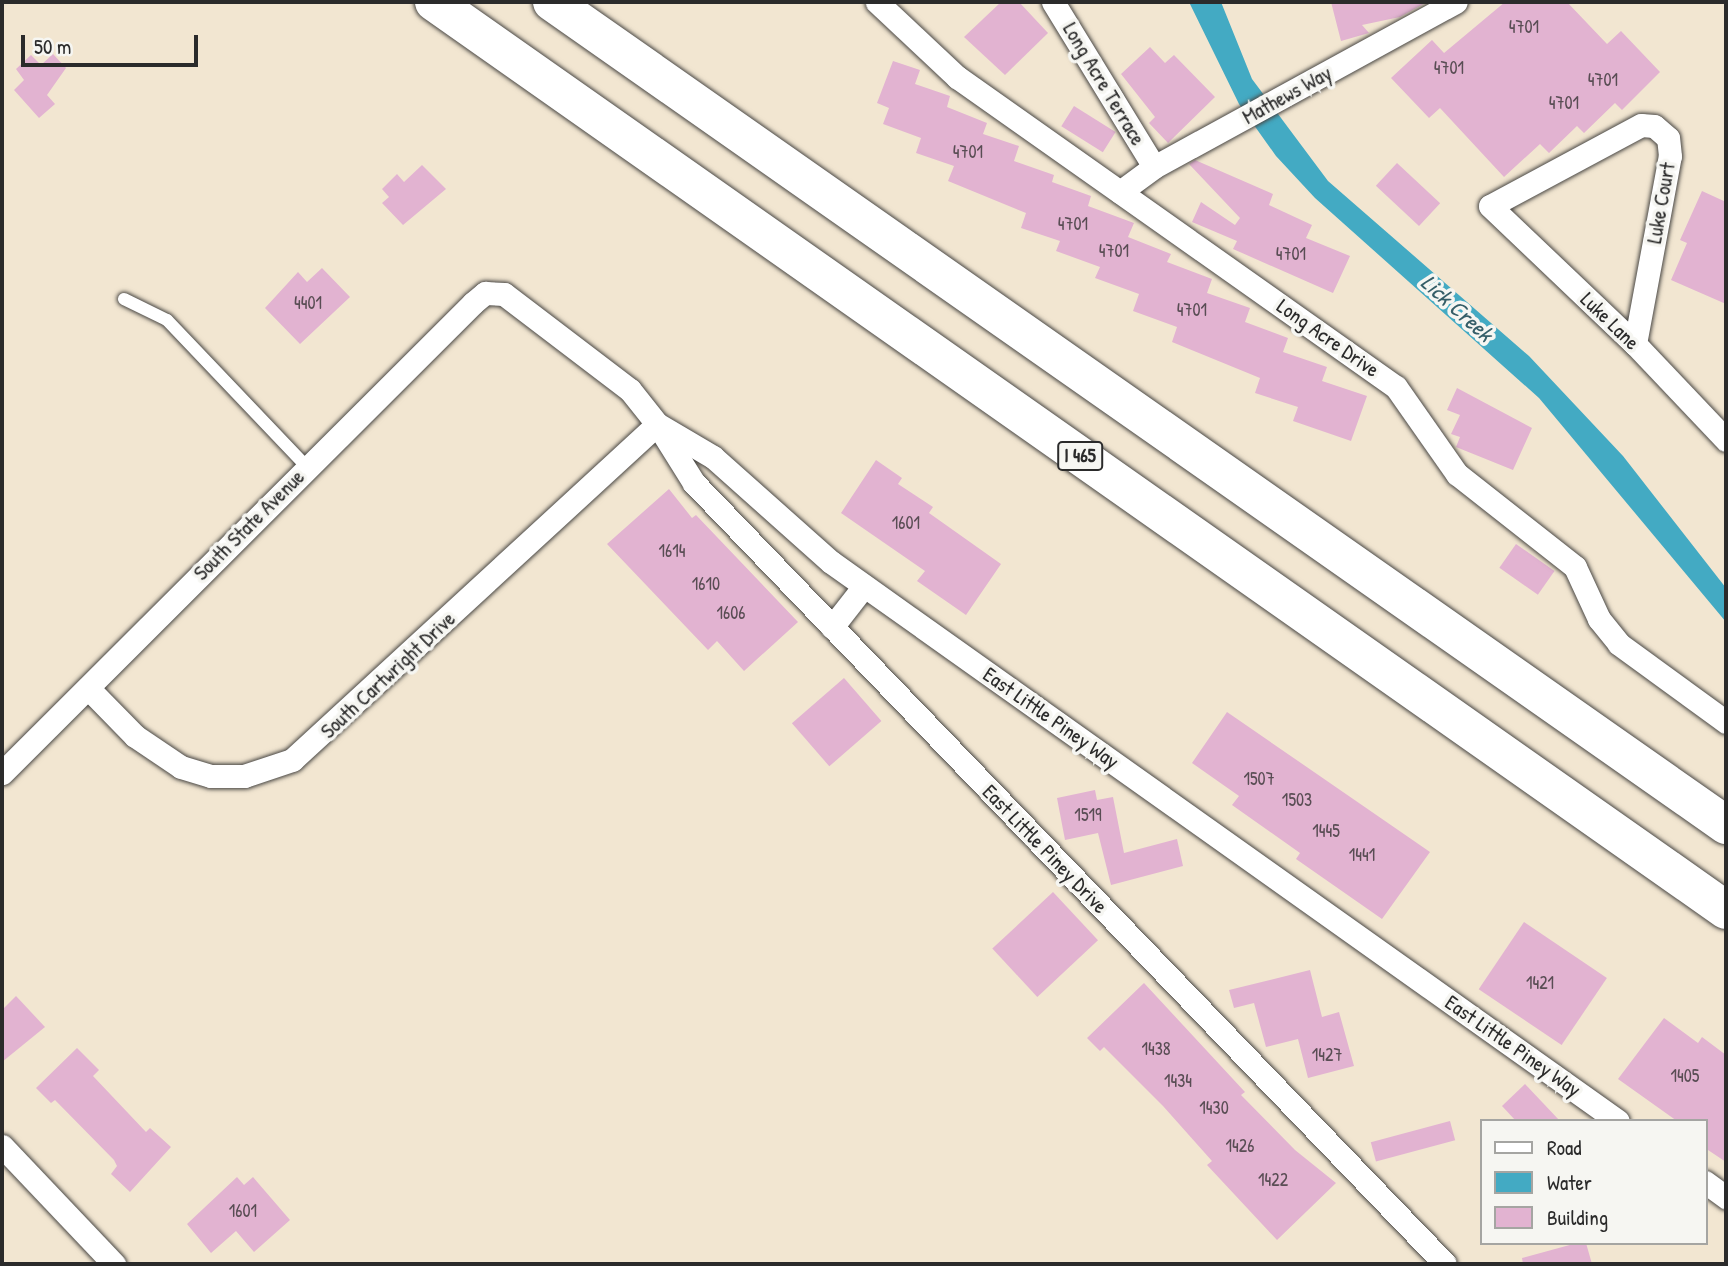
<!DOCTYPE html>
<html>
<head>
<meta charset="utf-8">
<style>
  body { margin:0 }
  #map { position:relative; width:1728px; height:1266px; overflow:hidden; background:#f2e6d1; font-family:"Patrick Hand",sans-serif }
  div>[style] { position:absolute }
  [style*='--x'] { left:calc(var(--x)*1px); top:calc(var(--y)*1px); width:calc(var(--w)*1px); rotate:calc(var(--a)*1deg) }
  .water>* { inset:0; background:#43aac3 }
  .building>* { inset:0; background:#e2b3d1; transform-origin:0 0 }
  .roads { filter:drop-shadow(0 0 2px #494744) drop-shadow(0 0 2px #494744) }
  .service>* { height:12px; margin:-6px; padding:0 6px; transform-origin:6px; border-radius:6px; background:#fff }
  .minor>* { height:23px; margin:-11.5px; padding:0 11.5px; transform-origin:11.5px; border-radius:11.5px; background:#fff }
  .motorway>* { height:38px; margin:-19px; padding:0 19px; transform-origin:19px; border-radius:19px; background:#fff }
  span { translate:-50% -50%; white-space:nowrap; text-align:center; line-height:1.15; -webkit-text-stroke:7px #f6f6f2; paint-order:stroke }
  .number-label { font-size:18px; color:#594d54 }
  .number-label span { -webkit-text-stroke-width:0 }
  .shield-label span { padding:2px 5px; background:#f6f6f2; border:2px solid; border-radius:5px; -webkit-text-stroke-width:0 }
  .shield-label { font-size:19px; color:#2b2b2b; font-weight:700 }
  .street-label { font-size:21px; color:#2b2b2b }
  .water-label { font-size:23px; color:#355e68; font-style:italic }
  .frame { position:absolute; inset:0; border:4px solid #2b2b2b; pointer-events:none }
  .legend { position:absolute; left:1480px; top:1119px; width:228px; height:126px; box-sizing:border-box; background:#f6f6f2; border:2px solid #a5a5a2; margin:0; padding:9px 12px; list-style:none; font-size:21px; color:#2b2b2b }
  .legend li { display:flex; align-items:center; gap:14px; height:35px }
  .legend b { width:35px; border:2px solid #a5a5a2 }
  .scale { position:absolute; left:21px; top:35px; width:177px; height:32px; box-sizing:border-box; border:4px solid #2b2b2b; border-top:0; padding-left:9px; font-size:21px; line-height:24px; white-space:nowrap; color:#2b2b2b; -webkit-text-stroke:5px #f6f6f2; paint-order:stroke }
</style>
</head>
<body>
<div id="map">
  <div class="water">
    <i style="clip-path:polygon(1189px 2px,1221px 2px,1252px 79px,1328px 181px,1529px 356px,1623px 456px,1726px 588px,1726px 622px,1539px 398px,1315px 198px,1276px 156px,1239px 104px)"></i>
  </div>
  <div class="building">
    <i style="clip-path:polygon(1001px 2px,1019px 2px,1048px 33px,1005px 75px,964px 37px)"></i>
    <i style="clip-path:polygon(1331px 2px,1427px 2px,1400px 17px,1362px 25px,1369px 33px,1341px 41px)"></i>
    <i style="clip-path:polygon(1505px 2px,1567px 2px,1607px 44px,1621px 31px,1660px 72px,1622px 110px,1615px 103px,1584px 133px,1577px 126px,1549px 153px,1540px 144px,1504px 177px,1440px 108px,1429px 118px,1391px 78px,1432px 40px,1444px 53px)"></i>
    <i style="clip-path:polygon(1150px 47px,1165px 63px,1174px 55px,1215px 97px,1168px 143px,1149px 123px,1155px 117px,1121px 74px)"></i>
    <i style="clip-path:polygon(53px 54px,66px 68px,47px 95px,55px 104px,39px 118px,14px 90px,24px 80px,16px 69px,31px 55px,41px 65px)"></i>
    <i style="clip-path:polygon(893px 61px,920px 70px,915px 84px,950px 96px,947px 107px,987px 123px,983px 134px,1019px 146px,1014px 161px,1054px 175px,1052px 182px,1091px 196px,1088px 206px,1134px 223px,1128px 237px,1171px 254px,1167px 262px,1212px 279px,1207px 293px,1250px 308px,1245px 322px,1288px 338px,1283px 352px,1327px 367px,1322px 381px,1367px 396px,1351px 441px,1293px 421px,1298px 407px,1255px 393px,1260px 378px,1172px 342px,1177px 327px,1133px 311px,1139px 294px,1095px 278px,1100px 267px,1056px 251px,1060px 241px,1021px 228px,1026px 213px,948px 181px,954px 166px,916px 153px,921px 138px,883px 124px,889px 108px,877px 103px)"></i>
    <i style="left:1074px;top:106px;width:49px;height:24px;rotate:32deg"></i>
    <i style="clip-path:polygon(1195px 160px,1273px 194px,1269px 205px,1312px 225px,1306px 238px,1350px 256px,1333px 293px,1233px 249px,1237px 241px,1192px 222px,1201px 202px,1235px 225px,1240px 218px,1189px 164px)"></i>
    <i style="left:1397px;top:163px;width:59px;height:31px;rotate:43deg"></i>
    <i style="clip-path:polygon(422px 165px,446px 189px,403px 225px,382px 203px,389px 197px,382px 189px,397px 174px,404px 182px)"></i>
    <i style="clip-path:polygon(1702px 191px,1726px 202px,1726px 304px,1671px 280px,1687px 243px,1680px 240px)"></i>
    <i style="clip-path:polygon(322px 268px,350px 297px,300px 344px,265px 308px,298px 272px,307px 282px)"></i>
    <i style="clip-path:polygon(1457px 388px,1532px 428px,1513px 470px,1456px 447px,1460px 437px,1451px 434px,1460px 415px,1447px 410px)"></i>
    <i style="clip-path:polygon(876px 460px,902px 478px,898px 484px,933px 507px,929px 513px,1001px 564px,966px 615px,917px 581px,925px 571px,841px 513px)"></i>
    <i style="clip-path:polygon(669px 489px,692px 518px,696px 515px,798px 622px,744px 671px,717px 641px,708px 650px,607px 544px)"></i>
    <i style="left:1516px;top:544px;width:47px;height:29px;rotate:35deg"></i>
    <i style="left:844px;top:678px;width:57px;height:69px;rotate:49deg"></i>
    <i style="clip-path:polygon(1227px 712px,1430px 852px,1382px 919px,1296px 859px,1300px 853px,1232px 805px,1239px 796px,1192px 763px)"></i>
    <i style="clip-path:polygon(1095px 790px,1097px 800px,1113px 797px,1124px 853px,1177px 839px,1183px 866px,1111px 885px,1098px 833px,1065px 840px,1057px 798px)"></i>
    <i style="left:1053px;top:892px;width:66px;height:83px;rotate:47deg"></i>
    <i style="left:1524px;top:922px;width:100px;height:81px;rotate:34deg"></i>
    <i style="clip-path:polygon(1310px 970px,1322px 1017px,1339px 1012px,1354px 1066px,1308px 1078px,1298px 1039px,1266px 1047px,1254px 1003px,1234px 1008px,1229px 990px)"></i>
    <i style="clip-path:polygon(1144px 983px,1245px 1092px,1241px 1095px,1295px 1150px,1336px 1183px,1277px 1240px,1207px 1165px,1212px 1161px,1163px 1106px,1104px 1047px,1100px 1051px,1087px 1038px)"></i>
    <i style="clip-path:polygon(16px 996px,45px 1027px,2px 1062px,2px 1010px)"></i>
    <i style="clip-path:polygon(1664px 1018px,1698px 1043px,1702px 1037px,1726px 1055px,1726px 1162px,1705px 1148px,1705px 1121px,1677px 1121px,1618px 1079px)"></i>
    <i style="clip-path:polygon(77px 1048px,99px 1070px,93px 1076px,146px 1132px,150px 1128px,171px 1147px,130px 1192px,111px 1174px,117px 1166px,114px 1160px,55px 1100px,51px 1103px,36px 1088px)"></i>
    <i style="clip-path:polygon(1525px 1084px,1560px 1121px,1516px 1121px,1502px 1106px)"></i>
    <i style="left:1450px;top:1121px;width:20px;height:82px;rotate:75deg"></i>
    <i style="clip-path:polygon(237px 1177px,244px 1185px,253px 1177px,290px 1220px,254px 1252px,236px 1231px,211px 1253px,187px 1224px)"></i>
    <i style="clip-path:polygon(1577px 1243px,1586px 1243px,1592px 1264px,1523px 1264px,1522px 1258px)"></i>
  </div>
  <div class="roads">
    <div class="service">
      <i style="--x:124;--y:299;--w:48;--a:26"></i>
      <i style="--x:167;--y:320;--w:203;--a:46.4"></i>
    </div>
    <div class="minor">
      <i style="--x:877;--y:2;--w:110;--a:43.2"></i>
      <i style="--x:957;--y:77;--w:537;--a:35.23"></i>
      <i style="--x:1396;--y:387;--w:106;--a:55"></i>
      <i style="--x:1457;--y:474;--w:150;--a:38.2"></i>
      <i style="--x:1575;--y:567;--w:57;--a:65.2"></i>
      <i style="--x:1599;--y:619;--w:32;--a:51"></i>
      <i style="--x:1619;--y:644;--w:132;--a:36.1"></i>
      <i style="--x:1053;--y:2;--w:193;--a:58.5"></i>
      <i style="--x:1120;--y:192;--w:42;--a:-36.3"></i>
      <i style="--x:1154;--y:167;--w:344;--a:-28.7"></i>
      <i style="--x:1635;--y:344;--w:191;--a:-79.5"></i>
      <i style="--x:1670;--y:156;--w:18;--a:-96"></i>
      <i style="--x:1668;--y:138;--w:18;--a:-139"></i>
      <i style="--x:1654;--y:126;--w:13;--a:-176"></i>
      <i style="--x:1641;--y:125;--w:171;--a:151.8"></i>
      <i style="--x:1490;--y:206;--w:200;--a:43.6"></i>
      <i style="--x:1635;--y:344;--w:132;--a:46.5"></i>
      <i style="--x:832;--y:627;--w:52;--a:-52"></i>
      <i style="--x:88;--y:688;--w:67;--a:45.6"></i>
      <i style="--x:135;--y:736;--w:55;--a:34"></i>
      <i style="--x:181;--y:767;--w:31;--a:17"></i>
      <i style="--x:211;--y:776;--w:33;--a:0"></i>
      <i style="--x:244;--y:776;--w:51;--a:-18.4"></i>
      <i style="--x:292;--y:760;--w:496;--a:-42.6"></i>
      <i style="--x:657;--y:424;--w:70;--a:57.9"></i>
      <i style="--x:694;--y:483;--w:1083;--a:46.12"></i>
      <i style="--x:2;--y:773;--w:665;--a:-44.94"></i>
      <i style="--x:473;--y:303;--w:16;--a:-40"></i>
      <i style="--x:485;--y:293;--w:19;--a:3"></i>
      <i style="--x:504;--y:294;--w:158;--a:37.3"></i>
      <i style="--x:630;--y:390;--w:43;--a:51.5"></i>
      <i style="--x:657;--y:424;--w:65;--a:30.5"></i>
      <i style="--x:713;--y:457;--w:158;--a:41.7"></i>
      <i style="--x:831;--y:562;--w:965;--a:35.39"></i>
      <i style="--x:2;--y:1146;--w:163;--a:46.5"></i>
      <i style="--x:1705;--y:1182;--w:26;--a:36"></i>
    </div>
    <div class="motorway">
      <i style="--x:434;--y:2;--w:1579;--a:35.1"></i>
      <i style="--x:552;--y:2;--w:1434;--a:35.03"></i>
    </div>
  </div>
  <div class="number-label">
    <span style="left:1524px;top:27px">4701</span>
    <span style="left:1449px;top:68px">4701</span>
    <span style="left:1603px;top:80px">4701</span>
    <span style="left:1564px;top:103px">4701</span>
    <span style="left:968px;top:152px">4701</span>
    <span style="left:1073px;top:224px">4701</span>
    <span style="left:1114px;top:251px">4701</span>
    <span style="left:1291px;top:254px">4701</span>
    <span style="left:308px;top:303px">4401</span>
    <span style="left:1192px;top:310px">4701</span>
    <span style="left:906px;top:523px">1601</span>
    <span style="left:672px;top:551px">1614</span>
    <span style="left:706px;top:584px">1610</span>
    <span style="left:731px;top:613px">1606</span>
    <span style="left:1259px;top:779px">1507</span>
    <span style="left:1297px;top:800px">1503</span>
    <span style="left:1088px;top:815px">1519</span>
    <span style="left:1326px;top:831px">1445</span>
    <span style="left:1362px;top:855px">1441</span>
    <span style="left:1540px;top:983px">1421</span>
    <span style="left:1156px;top:1049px">1438</span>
    <span style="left:1327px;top:1055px">1427</span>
    <span style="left:1685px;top:1076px">1405</span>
    <span style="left:1178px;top:1081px">1434</span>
    <span style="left:1214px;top:1108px">1430</span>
    <span style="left:1240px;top:1146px">1426</span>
    <span style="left:1273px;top:1180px">1422</span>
    <span style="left:243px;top:1211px">1601</span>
  </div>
  <div class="shield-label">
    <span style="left:1080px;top:456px">I 465</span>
  </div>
  <div class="street-label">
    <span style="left:1104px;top:84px;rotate:59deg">Long Acre Terrace</span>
    <span style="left:1287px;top:95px;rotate:-29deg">Mathews Way</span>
    <span style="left:1661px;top:203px;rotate:-80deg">Luke Court</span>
    <span style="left:1610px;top:321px;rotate:44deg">Luke Lane</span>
    <span style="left:1328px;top:338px;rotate:35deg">Long Acre Drive</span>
    <span style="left:249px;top:525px;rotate:-45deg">South State Avenue</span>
    <span style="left:388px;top:675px;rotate:-43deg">South Cartwright Drive</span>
    <span style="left:1051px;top:718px;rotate:35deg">East Little Piney Way</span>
    <span style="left:1045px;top:849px;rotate:46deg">East Little Piney Drive</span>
    <span style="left:1513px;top:1046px;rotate:35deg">East Little Piney Way</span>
  </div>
  <div class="water-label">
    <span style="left:1457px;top:308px;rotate:42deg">Lick Creek</span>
  </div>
  <div class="frame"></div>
  <ul class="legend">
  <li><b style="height:9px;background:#fff"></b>Road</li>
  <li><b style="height:19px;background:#43aac3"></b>Water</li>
  <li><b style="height:19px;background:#e2b3d1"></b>Building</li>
  </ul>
  <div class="scale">50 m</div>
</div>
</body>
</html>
